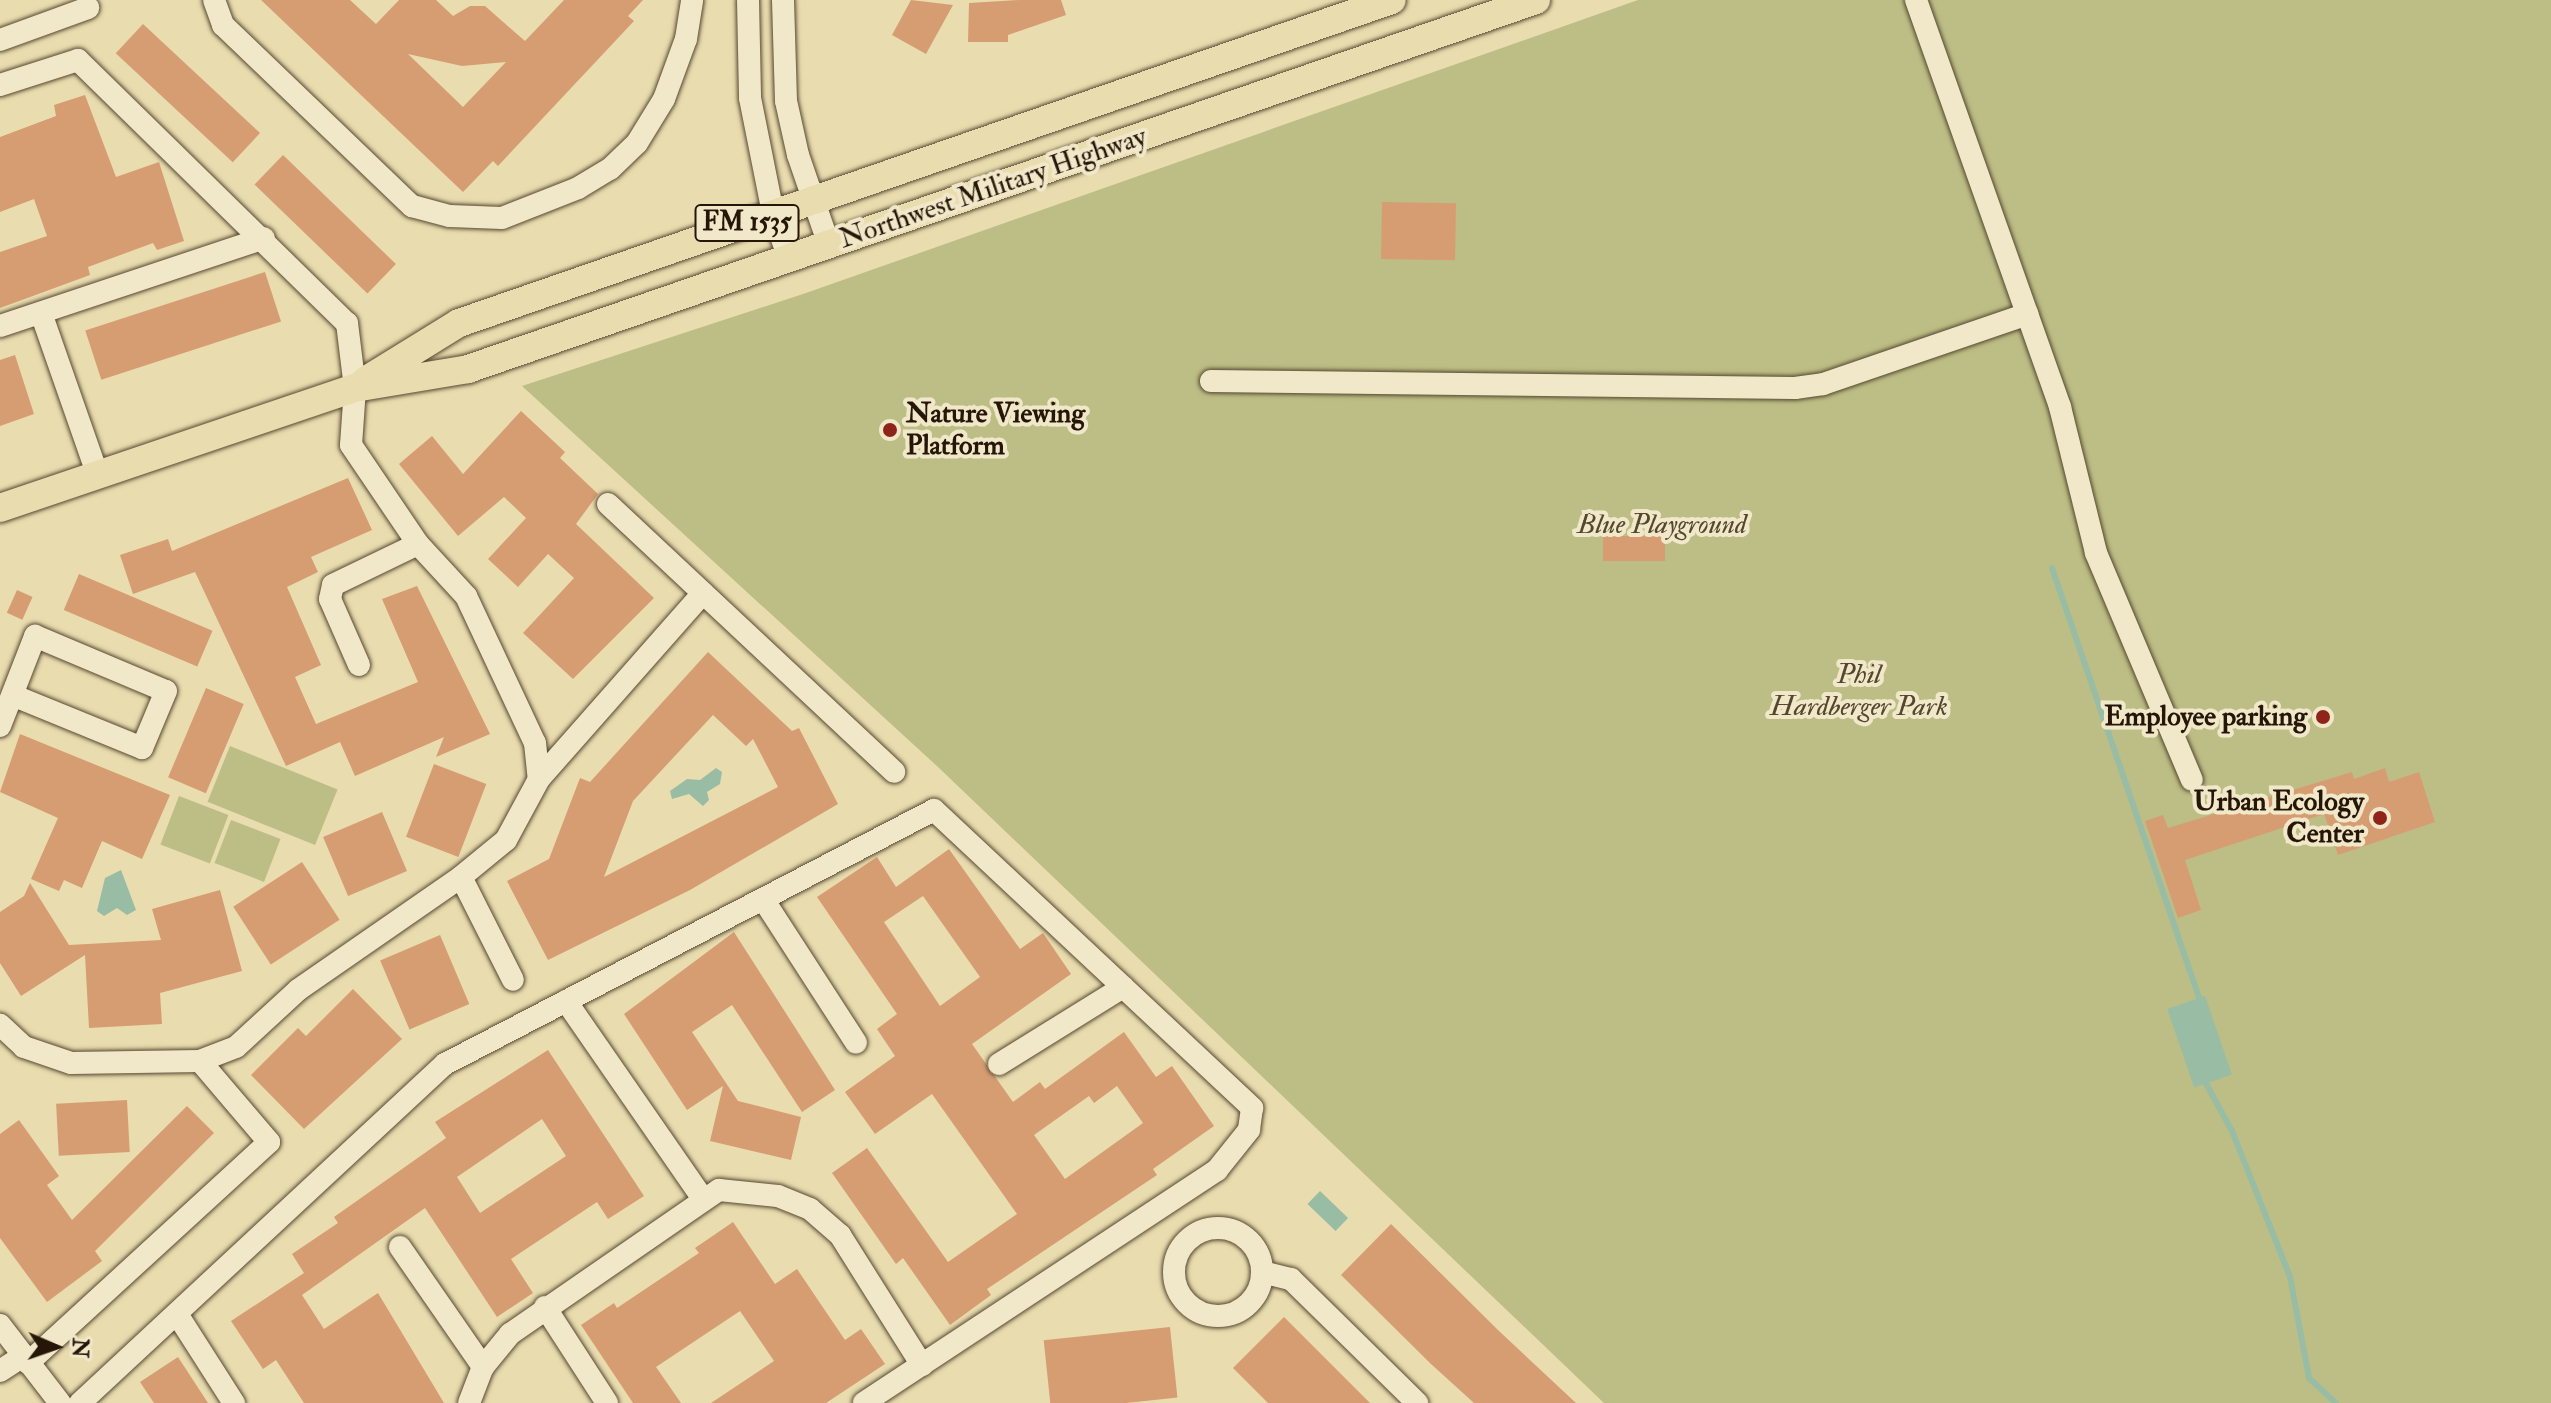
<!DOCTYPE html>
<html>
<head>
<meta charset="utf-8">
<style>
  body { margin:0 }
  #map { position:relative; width:2551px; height:1403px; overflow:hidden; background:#e9dcae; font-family:"IM FELL Double Pica",serif }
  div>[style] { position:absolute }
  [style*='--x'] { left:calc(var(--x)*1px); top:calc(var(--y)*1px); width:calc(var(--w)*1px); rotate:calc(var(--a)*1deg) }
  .green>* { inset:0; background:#bdbe85; transform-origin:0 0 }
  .water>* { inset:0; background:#99bca5; transform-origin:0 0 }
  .stream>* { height:6px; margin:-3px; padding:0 3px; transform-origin:3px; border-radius:3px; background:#99bca5 }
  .building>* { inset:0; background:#d69d72; transform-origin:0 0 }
  .roads { filter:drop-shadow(0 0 2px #564831) drop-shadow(0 0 2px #564831) }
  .minor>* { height:22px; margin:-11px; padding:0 11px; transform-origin:11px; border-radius:11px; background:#f1e8ca }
  .minor>.ring { margin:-11px; padding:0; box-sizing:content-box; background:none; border:22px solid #f1e8ca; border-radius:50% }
  .major>* { height:28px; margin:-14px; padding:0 14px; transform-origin:14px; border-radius:14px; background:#e9dcae }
  .dots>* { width:22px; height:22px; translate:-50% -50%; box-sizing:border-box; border:4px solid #f1e8ca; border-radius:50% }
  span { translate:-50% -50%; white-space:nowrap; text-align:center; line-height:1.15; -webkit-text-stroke:8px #f1e8ca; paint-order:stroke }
  .shield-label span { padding:2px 6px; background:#f1e8ca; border:2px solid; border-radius:6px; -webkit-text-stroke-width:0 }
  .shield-label { font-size:26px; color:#251607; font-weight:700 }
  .street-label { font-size:28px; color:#251607 }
  .poi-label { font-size:28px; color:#251607; font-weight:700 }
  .left { translate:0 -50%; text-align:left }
  .right { translate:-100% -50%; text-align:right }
  .park-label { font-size:28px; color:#53482d; font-style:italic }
  .north { position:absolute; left:16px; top:1307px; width:80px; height:80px; -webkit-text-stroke:6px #f1e8ca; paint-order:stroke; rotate:92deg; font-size:22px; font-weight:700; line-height:32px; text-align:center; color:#251607 }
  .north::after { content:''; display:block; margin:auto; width:28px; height:36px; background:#251607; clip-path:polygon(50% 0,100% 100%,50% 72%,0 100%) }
</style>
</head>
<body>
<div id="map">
  <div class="green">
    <i style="clip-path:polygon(1638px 0,2551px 0,2551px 1403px,1604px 1403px,938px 767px,522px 386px,806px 293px)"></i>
    <i style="left:230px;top:746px;width:116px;height:60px;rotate:22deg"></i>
    <i style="left:179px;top:796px;width:53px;height:52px;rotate:21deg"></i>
    <i style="left:231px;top:820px;width:53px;height:46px;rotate:21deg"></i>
  </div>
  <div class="water">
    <i style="clip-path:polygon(716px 768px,722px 772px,720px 784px,707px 792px,709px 800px,703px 806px,689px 794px,672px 799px,670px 791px,687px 779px,700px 780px)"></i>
    <i style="clip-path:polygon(121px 870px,136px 910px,127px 915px,117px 908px,104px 916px,97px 911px,105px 878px)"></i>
    <i style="left:2205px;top:996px;width:83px;height:40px;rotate:71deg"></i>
    <i style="left:1320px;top:1191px;width:39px;height:18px;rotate:44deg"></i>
  </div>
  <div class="stream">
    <i style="--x:2052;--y:568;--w:460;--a:71.1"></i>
    <i style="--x:2203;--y:1078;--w:60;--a:61.3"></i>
    <i style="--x:2232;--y:1131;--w:157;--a:68.3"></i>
    <i style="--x:2290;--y:1277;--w:103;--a:79.3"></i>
    <i style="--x:2309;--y:1378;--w:37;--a:43"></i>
  </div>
  <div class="building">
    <i style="clip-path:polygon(evenodd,261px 0,350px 0,376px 24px,399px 0,436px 0,453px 16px,470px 6px,485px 6px,525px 41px,564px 0,643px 0,628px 16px,634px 21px,498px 166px,493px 161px,463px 192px,261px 0,408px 54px,462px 66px,506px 62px,463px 107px,408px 54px)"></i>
    <i style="clip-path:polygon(911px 0,953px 5px,926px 54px,892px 35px)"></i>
    <i style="clip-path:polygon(1019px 0,1061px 0,1066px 15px,1008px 35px,1008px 42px,968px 42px,969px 3px)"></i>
    <i style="left:143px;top:24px;width:160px;height:40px;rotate:43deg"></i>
    <i style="clip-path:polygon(85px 95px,116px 177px,159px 162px,184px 241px,157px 250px,153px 243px,88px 267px,90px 275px,0 308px,0 252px,47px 236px,34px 199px,0 212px,0 137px,56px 116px,54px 105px)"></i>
    <i style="left:283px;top:155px;width:157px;height:41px;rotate:44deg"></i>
    <i style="left:1382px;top:202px;width:74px;height:57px;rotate:1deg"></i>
    <i style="left:265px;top:272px;width:52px;height:189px;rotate:72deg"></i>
    <i style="clip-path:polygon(15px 355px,34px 414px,0 426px,0 360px)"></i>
    <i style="clip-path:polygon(521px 411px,565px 452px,560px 458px,598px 494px,576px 524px,654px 598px,573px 679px,523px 633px,574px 578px,548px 554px,518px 587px,488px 559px,526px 518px,504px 497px,458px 536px,399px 464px,432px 436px,463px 474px)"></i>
    <i style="clip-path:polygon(348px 478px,372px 530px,311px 557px,318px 572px,287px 587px,321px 665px,295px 677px,316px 724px,418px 682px,382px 599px,417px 586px,490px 734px,436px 757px,444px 737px,355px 776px,340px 742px,286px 766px,195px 572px,133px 594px,120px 555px,168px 539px,172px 551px)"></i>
    <i style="left:1603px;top:536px;width:62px;height:25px"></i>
    <i style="left:79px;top:574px;width:145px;height:39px;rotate:23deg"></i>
    <i style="left:17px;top:590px;width:17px;height:25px;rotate:24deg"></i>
    <i style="clip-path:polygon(evenodd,708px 652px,792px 731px,799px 728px,838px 804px,690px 890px,548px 960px,507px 881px,549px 859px,580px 778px,590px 782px,708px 652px,713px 715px,746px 746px,753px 739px,778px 787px,604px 877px,633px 801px,713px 715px)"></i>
    <i style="left:206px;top:688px;width:41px;height:97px;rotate:23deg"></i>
    <i style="clip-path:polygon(20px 734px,170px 795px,142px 859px,102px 841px,82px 888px,64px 880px,59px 891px,31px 879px,58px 818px,0 792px)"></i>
    <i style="left:434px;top:764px;width:56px;height:78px;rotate:21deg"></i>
    <i style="clip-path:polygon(2385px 768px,2389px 782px,2419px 772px,2435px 822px,2338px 855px,2324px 814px,2185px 860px,2201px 910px,2178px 918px,2145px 821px,2163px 815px,2168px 828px,2352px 772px,2354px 779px)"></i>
    <i style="left:382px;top:812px;width:64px;height:64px;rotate:67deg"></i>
    <i style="clip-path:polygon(evenodd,949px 849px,1020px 949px,1043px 933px,1071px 974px,972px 1044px,1013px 1102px,1040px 1082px,1045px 1089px,1124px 1032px,1156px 1077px,1172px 1066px,1214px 1126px,1153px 1169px,1157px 1175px,987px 1289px,991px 1295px,950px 1325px,903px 1258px,896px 1264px,832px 1173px,867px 1148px,948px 1262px,1017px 1214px,932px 1094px,875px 1134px,845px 1092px,895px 1056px,877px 1029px,897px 1014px,817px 897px,877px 857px,896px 887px,949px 849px,923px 896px,980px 977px,940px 1006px,884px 922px,923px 896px,949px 849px,1117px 1086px,1143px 1123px,1065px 1179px,1034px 1135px,1089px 1096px,1094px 1103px,1117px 1086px)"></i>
    <i style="left:302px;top:862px;width:69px;height:82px;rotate:57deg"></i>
    <i style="clip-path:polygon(30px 883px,69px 945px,161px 940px,152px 909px,220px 890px,242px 971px,160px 993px,162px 1024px,89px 1028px,85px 955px,21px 996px,0 963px,0 912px,24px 896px)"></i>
    <i style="clip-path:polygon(734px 932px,835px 1090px,802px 1112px,732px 1005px,692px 1032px,738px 1101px,801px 1117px,791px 1160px,710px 1141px,723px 1086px,687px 1110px,624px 1014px)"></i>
    <i style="left:440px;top:935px;width:75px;height:65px;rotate:67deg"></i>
    <i style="clip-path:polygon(353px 989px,402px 1039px,304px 1129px,251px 1075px,298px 1028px,306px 1036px)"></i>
    <i style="clip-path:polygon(evenodd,548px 1050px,644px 1196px,608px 1219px,597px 1202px,511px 1259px,533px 1293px,497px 1317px,425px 1208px,302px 1295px,324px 1329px,378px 1293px,444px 1403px,304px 1403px,276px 1360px,263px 1369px,231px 1321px,304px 1273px,292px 1254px,338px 1223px,334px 1217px,446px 1138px,435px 1122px,548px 1050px,542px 1119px,566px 1156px,480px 1213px,457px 1177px,542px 1119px)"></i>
    <i style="left:127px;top:1100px;width:52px;height:71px;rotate:87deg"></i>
    <i style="clip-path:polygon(187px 1106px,214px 1133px,95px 1251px,102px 1261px,47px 1302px,0 1238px,0 1134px,19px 1120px,59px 1176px,47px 1185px,72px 1220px)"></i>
    <i style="clip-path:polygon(733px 1222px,775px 1284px,797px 1269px,845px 1340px,861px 1329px,885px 1364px,826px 1403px,711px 1403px,774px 1361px,740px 1311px,656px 1367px,681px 1403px,633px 1403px,581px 1325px,614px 1303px,617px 1308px,699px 1253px,695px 1248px)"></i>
    <i style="clip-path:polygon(1391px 1224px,1499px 1331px,1576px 1403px,1474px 1403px,1431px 1364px,1341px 1275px)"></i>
    <i style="clip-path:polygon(1284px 1317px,1370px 1403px,1268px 1403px,1233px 1368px)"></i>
    <i style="left:1170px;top:1327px;width:71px;height:127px;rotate:84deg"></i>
    <i style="clip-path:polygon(178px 1357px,208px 1403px,154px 1403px,140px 1382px)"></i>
  </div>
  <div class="roads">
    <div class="minor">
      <i style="--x:214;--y:0;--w:27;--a:70"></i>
      <i style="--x:223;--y:25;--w:262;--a:43.8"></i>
      <i style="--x:412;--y:206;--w:39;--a:15"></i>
      <i style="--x:450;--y:216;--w:52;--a:2.2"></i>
      <i style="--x:502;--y:218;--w:82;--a:-21.5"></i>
      <i style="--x:578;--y:188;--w:37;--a:-31"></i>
      <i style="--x:610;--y:169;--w:37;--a:-44"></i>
      <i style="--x:637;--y:143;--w:52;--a:-58.5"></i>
      <i style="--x:664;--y:99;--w:64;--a:-69.9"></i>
      <i style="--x:686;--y:39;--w:39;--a:-81"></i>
      <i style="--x:748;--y:0;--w:98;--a:88.8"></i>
      <i style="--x:750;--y:98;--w:117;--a:78.7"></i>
      <i style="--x:773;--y:213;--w:49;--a:70.8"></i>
      <i style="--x:783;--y:0;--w:101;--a:88.3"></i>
      <i style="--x:786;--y:101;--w:55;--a:77.5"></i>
      <i style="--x:798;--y:155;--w:95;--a:71"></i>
      <i style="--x:1916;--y:0;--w:432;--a:70.5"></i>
      <i style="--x:2060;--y:407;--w:150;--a:76.1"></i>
      <i style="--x:2096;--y:553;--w:246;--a:67.1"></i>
      <i style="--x:0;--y:40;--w:94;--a:-20"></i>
      <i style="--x:0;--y:85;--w:82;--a:-17.8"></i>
      <i style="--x:78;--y:60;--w:376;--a:44.4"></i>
      <i style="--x:347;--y:323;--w:65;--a:83"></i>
      <i style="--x:355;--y:388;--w:57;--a:94"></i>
      <i style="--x:351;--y:445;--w:120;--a:55.9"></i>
      <i style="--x:418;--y:544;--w:71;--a:47.3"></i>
      <i style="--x:466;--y:596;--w:162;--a:64.9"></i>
      <i style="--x:535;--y:743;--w:36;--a:84"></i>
      <i style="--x:539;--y:779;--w:69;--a:118.4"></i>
      <i style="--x:506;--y:840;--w:58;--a:140.6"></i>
      <i style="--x:461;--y:877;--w:198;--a:145.3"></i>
      <i style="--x:298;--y:990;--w:84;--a:137.4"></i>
      <i style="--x:236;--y:1047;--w:39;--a:159"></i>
      <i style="--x:200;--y:1061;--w:129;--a:179.1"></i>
      <i style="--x:71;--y:1063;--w:50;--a:-161.2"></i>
      <i style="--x:24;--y:1047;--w:33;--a:-137"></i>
      <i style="--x:41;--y:313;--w:170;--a:70.7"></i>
      <i style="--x:0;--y:326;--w:278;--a:-18.4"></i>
      <i style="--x:1211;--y:381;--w:584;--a:0.69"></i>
      <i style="--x:1795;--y:388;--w:28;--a:-8"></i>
      <i style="--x:1823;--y:384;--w:216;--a:-18.9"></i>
      <i style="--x:608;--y:504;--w:392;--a:43.1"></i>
      <i style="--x:359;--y:665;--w:72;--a:-113.7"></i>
      <i style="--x:330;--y:599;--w:14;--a:-78"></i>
      <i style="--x:333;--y:585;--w:94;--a:-25.8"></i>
      <i style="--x:0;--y:726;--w:97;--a:-68.7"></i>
      <i style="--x:35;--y:636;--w:142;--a:22.8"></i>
      <i style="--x:166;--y:691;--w:62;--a:112.8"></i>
      <i style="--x:142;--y:748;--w:140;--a:-157.8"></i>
      <i style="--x:539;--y:779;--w:248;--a:-48.6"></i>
      <i style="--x:461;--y:877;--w:115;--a:63.2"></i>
      <i style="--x:763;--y:899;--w:171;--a:57.1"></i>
      <i style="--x:566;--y:1001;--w:241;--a:55.3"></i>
      <i style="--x:999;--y:1064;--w:146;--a:-31.8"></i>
      <i class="ring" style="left:1174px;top:1228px;width:66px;height:66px"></i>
      <i style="--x:400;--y:1247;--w:146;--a:55.3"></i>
      <i style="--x:1262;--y:1272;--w:30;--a:14"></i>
      <i style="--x:1291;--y:1279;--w:177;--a:44.5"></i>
      <i style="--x:545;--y:1307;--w:114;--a:57.1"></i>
      <i style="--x:177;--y:1314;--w:106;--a:57.4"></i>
      <i style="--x:0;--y:1325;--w:98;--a:52.4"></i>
      <i style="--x:28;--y:1363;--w:327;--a:-42.5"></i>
      <i style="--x:269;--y:1142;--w:106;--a:-130.4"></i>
      <i style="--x:0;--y:1371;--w:27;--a:-33"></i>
      <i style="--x:80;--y:1403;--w:498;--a:-42.9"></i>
      <i style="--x:445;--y:1064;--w:551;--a:-27.45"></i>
      <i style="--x:934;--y:810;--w:436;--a:43.1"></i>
      <i style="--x:1252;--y:1108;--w:22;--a:98"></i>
      <i style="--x:1249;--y:1130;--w:51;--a:128.7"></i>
      <i style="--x:1217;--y:1170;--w:423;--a:146.6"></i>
      <i style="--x:469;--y:1403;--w:39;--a:-69"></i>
      <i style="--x:483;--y:1367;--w:43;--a:-50.7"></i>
      <i style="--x:510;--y:1334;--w:254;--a:-34.6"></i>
      <i style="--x:719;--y:1190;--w:59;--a:5.8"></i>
      <i style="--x:778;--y:1196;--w:35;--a:22"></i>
      <i style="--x:810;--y:1209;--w:40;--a:41"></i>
      <i style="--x:840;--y:1235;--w:154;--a:57.8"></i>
    </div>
    <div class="major">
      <i style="--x:365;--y:381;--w:110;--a:-31.7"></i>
      <i style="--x:459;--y:323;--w:987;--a:-19.1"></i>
      <i style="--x:0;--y:508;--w:375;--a:-18.7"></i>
      <i style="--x:355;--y:388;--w:115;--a:-9.5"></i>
      <i style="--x:468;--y:369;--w:1130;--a:-19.06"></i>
    </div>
  </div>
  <div class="dots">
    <i style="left:890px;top:430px;background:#8f2418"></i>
    <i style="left:2323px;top:717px;background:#8f2418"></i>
    <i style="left:2380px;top:818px;background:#8f2418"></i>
  </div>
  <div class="shield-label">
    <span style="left:747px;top:223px">FM 1535</span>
  </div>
  <div class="street-label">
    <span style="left:993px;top:188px;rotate:-19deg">Northwest Military Highway</span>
  </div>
  <div class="poi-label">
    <span class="left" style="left:906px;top:430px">Nature Viewing<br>Platform</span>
    <span class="right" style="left:2307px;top:717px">Employee parking</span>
    <span class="right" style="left:2364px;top:818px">Urban Ecology<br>Center</span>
  </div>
  <div class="park-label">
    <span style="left:1662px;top:525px">Blue Playground</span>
    <span style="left:1859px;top:691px">Phil<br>Hardberger Park</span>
  </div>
  <div class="north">N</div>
</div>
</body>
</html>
